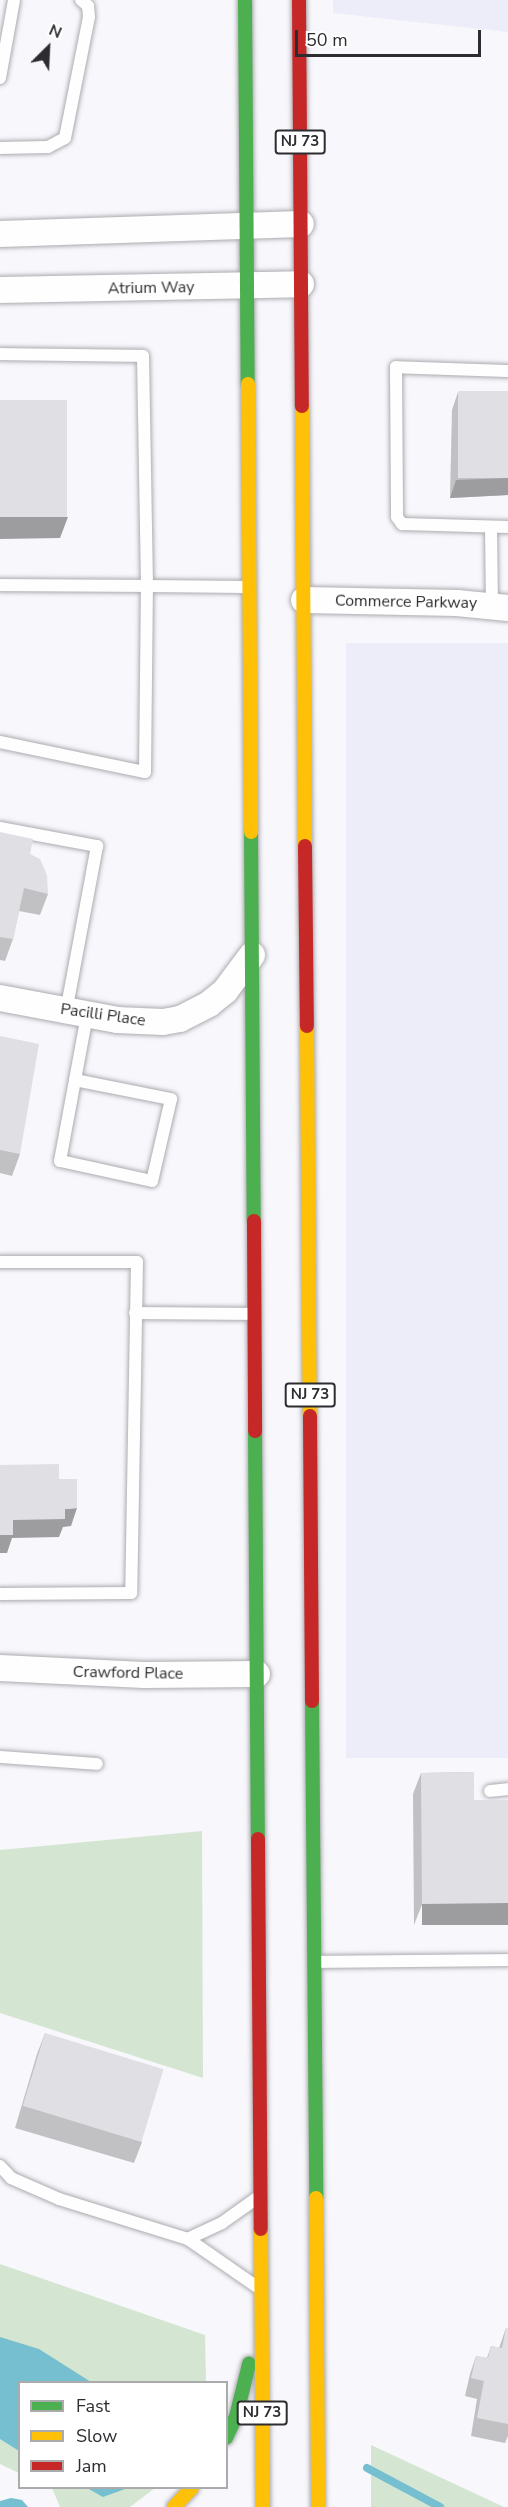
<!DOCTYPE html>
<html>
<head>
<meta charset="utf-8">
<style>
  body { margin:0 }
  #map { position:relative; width:508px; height:2507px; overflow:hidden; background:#f7f7fc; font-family:"Nunito Sans",sans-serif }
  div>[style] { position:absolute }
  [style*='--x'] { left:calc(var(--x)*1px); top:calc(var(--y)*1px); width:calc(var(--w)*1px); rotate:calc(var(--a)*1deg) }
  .built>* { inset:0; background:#edecf9; transform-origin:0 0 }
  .green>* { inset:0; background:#d4e6d1 }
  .water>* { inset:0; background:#76bfd1 }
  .stream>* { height:8px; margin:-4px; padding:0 4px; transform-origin:4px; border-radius:4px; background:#76bfd1 }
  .roads { filter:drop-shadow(0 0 2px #acacb0) drop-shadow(0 0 2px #acacb0) }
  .lane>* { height:12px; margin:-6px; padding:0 6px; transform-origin:6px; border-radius:6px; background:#fefeff }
  .street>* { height:26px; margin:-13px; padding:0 13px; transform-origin:13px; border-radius:13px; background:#fefeff }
  .fast>* { height:14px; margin:-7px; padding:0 7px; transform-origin:7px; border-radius:7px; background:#4caf50 }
  .slow>* { height:14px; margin:-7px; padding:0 7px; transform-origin:7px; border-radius:7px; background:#ffc107 }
  .jam>* { height:14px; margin:-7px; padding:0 7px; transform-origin:7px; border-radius:7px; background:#c62828 }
  .wall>* { inset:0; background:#c1c1c4 }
  .shaded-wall>* { inset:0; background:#9d9da0; transform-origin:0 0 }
  .building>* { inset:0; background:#e0e0e4; transform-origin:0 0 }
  span { translate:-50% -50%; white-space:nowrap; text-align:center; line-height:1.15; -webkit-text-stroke:4.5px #fff; paint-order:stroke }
  .shield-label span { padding:2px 4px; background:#fff; border:2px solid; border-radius:4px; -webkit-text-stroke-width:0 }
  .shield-label { font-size:15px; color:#2d2d31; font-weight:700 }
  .street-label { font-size:16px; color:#2d2d31 }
  .legend { position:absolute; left:18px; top:2381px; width:210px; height:108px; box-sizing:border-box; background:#fff; border:2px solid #ababad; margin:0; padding:8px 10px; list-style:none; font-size:18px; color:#2d2d31 }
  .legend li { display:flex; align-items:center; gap:12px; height:30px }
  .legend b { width:30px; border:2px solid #ababad }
  .north { position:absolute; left:18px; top:18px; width:60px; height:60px; -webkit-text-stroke:4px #fff; paint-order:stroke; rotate:24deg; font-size:16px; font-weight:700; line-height:24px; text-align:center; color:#2d2d31 }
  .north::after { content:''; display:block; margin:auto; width:21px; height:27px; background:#2d2d31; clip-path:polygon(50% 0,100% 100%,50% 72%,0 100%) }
  .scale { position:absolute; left:295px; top:30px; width:186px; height:27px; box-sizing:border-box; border:3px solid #2d2d31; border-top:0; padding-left:8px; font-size:18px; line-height:21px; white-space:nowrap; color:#2d2d31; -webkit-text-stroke:4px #fff; paint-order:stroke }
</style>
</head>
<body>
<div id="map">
  <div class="built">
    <i style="clip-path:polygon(333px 0,508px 0,508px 32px,333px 13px)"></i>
    <i style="left:346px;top:643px;width:162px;height:1115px"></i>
  </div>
  <div class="green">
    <i style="clip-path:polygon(202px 1831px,203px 2078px,0 2013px,0 1850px)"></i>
    <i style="clip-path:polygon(0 2264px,205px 2335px,206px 2382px,20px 2382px,19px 2473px,0 2464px)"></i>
    <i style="clip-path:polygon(371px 2445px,504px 2507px,371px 2507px)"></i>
    <i style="clip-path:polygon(52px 2488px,155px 2488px,130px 2507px,60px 2507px)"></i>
  </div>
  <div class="water">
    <i style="clip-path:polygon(0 2337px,39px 2349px,91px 2382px,20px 2382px,19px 2451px,0 2439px)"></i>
    <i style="clip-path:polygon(87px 2488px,128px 2488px,103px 2497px)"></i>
    <i style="clip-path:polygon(11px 2498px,22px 2500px,28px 2507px,0 2507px,0 2501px)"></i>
  </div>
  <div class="stream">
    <i style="--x:367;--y:2468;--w:83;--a:28.1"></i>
  </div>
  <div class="roads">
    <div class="lane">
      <i style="--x:0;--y:78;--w:79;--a:-79.8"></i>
      <i style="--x:0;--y:148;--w:48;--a:-1.2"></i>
      <i style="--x:48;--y:147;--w:19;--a:-28"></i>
      <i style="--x:65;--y:138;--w:123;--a:-78.8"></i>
      <i style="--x:89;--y:17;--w:11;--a:-95"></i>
      <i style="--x:88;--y:6;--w:9;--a:-139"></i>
      <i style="--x:0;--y:354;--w:143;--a:0.8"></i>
      <i style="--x:143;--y:356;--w:230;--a:89"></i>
      <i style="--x:147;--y:586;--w:147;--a:-179.6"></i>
      <i style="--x:508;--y:371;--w:112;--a:-178"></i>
      <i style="--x:396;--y:367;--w:150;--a:89.6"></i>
      <i style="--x:397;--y:517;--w:9;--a:54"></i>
      <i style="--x:402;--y:524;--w:106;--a:1.6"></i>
      <i style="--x:491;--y:527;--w:78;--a:89.3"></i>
      <i style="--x:0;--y:742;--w:148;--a:11.7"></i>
      <i style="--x:145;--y:772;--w:186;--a:-89.4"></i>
      <i style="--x:147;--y:586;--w:100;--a:0.6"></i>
      <i style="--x:0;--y:828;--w:99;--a:10.5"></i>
      <i style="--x:97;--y:846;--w:168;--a:100.6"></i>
      <i style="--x:75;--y:1080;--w:98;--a:11.2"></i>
      <i style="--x:171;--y:1099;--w:84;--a:103"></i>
      <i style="--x:152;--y:1181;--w:94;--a:-167.7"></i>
      <i style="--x:60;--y:1161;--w:82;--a:-79.5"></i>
      <i style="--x:75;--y:1080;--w:66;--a:-79.5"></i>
      <i style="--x:0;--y:1262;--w:137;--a:0"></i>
      <i style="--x:137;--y:1262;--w:331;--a:91"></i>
      <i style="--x:131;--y:1593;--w:131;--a:179.6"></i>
      <i style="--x:135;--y:1313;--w:119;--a:0.5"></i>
      <i style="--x:0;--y:1757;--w:97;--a:4.1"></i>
      <i style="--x:490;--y:1791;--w:18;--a:-6"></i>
      <i style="--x:315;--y:1962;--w:193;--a:-0.6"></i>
      <i style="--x:0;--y:2166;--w:16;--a:47"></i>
      <i style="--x:11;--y:2178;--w:52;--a:23.6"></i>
      <i style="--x:59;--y:2199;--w:135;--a:17.2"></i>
      <i style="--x:257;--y:2198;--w:43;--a:144.5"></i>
      <i style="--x:222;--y:2223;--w:38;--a:155"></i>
      <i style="--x:188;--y:2239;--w:84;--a:34.8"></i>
    </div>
    <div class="street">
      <i style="--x:0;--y:234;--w:301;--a:-1.9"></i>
      <i style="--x:0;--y:290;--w:301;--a:-1.1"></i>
      <i style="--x:304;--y:600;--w:153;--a:1.1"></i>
      <i style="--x:457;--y:603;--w:51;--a:5.6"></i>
      <i style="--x:0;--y:998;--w:119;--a:10.6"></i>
      <i style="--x:117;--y:1020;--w:46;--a:2.5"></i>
      <i style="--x:163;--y:1022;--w:17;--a:-10"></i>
      <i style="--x:180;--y:1019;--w:33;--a:-27"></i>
      <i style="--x:209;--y:1004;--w:21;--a:-39"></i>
      <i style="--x:225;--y:991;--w:45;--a:-53.1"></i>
      <i style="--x:0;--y:1668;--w:144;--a:2.8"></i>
      <i style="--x:144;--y:1675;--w:113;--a:-0.5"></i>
    </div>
    <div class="fast">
      <i style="--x:245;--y:0;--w:384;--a:89.6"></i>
      <i style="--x:251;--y:832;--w:389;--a:89.6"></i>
      <i style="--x:255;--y:1431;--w:408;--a:89.6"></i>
      <i style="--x:312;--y:1701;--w:497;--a:89.5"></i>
      <i style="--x:226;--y:2438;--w:23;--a:-65"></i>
      <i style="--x:236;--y:2417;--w:55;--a:-76.2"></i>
    </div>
    <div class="slow">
      <i style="--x:248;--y:384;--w:448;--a:89.6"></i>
      <i style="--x:302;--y:406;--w:440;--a:89.6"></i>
      <i style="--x:307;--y:1026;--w:390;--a:89.6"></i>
      <i style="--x:316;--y:2198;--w:309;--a:89.6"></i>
      <i style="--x:261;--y:2229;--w:278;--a:89.6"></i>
      <i style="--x:174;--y:2507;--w:26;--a:-47"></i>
    </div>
    <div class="jam">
      <i style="--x:299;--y:0;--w:406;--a:89.6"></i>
      <i style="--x:305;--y:846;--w:180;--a:89.4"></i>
      <i style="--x:254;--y:1221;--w:210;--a:89.7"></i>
      <i style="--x:310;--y:1416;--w:285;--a:89.6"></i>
      <i style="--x:258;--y:1839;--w:390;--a:89.6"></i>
    </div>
  </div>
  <div class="wall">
    <i style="clip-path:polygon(508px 391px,508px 495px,450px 498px,452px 410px,458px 392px)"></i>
    <i style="clip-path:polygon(0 832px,30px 854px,48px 894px,40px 915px,19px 911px,13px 939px,5px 961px,0 960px)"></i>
    <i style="clip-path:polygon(0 1036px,20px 1154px,12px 1176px,0 1173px)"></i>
    <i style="clip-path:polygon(474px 1772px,414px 1925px,413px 1794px,421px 1773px)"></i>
    <i style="clip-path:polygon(45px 2033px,142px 2142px,134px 2163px,15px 2128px,37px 2054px)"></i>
    <i style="clip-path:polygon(506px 2328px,508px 2328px,508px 2436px,505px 2443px,471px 2436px,477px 2399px,465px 2396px,470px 2374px,476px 2356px,487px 2358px,491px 2346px,499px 2348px)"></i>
  </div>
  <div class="shaded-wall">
    <i style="clip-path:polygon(508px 478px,508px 495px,450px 498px,456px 480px)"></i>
    <i style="clip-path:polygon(0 517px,68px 517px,60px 538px,0 539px)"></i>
    <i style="clip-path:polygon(77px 1508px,71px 1526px,63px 1527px,59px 1537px,12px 1538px,7px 1553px,0 1553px,0 1535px,13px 1520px,65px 1509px)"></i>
    <i style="left:508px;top:1903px;width:22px;height:86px;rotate:90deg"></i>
  </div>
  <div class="building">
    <i style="left:508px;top:391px;width:87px;height:50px;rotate:90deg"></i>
    <i style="left:0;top:400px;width:67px;height:117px"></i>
    <i style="clip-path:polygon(0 832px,33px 839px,30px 854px,40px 859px,47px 875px,48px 894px,24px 888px,13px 939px,0 937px)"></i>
    <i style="clip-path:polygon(0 1036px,39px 1044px,20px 1154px,0 1150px)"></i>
    <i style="clip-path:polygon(59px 1464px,59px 1479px,77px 1479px,77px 1508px,65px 1509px,65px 1519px,13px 1520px,13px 1535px,0 1535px,0 1465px)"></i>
    <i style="clip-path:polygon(474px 1772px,474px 1800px,508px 1800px,508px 1903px,422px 1904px,421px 1773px)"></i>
    <i style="left:45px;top:2033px;width:124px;height:76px;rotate:17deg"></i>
    <i style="clip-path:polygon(506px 2328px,508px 2328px,508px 2424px,477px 2418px,484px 2381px,471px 2378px,476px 2356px,488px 2358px,491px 2346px,502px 2348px)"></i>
  </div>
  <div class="shield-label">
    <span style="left:300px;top:142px">NJ 73</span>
    <span style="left:310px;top:1395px">NJ 73</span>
    <span style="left:262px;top:2413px">NJ 73</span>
  </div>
  <div class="street-label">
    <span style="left:151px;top:288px;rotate:-1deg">Atrium Way</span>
    <span style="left:406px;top:602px;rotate:1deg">Commerce Parkway</span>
    <span style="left:103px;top:1015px;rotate:8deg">Pacilli Place</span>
    <span style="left:128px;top:1673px;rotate:1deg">Crawford Place</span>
  </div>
  <ul class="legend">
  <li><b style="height:8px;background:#4caf50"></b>Fast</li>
  <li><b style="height:8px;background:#ffc107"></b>Slow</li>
  <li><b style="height:8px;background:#c62828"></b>Jam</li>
  </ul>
  <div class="north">N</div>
  <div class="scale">50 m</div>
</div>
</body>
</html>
